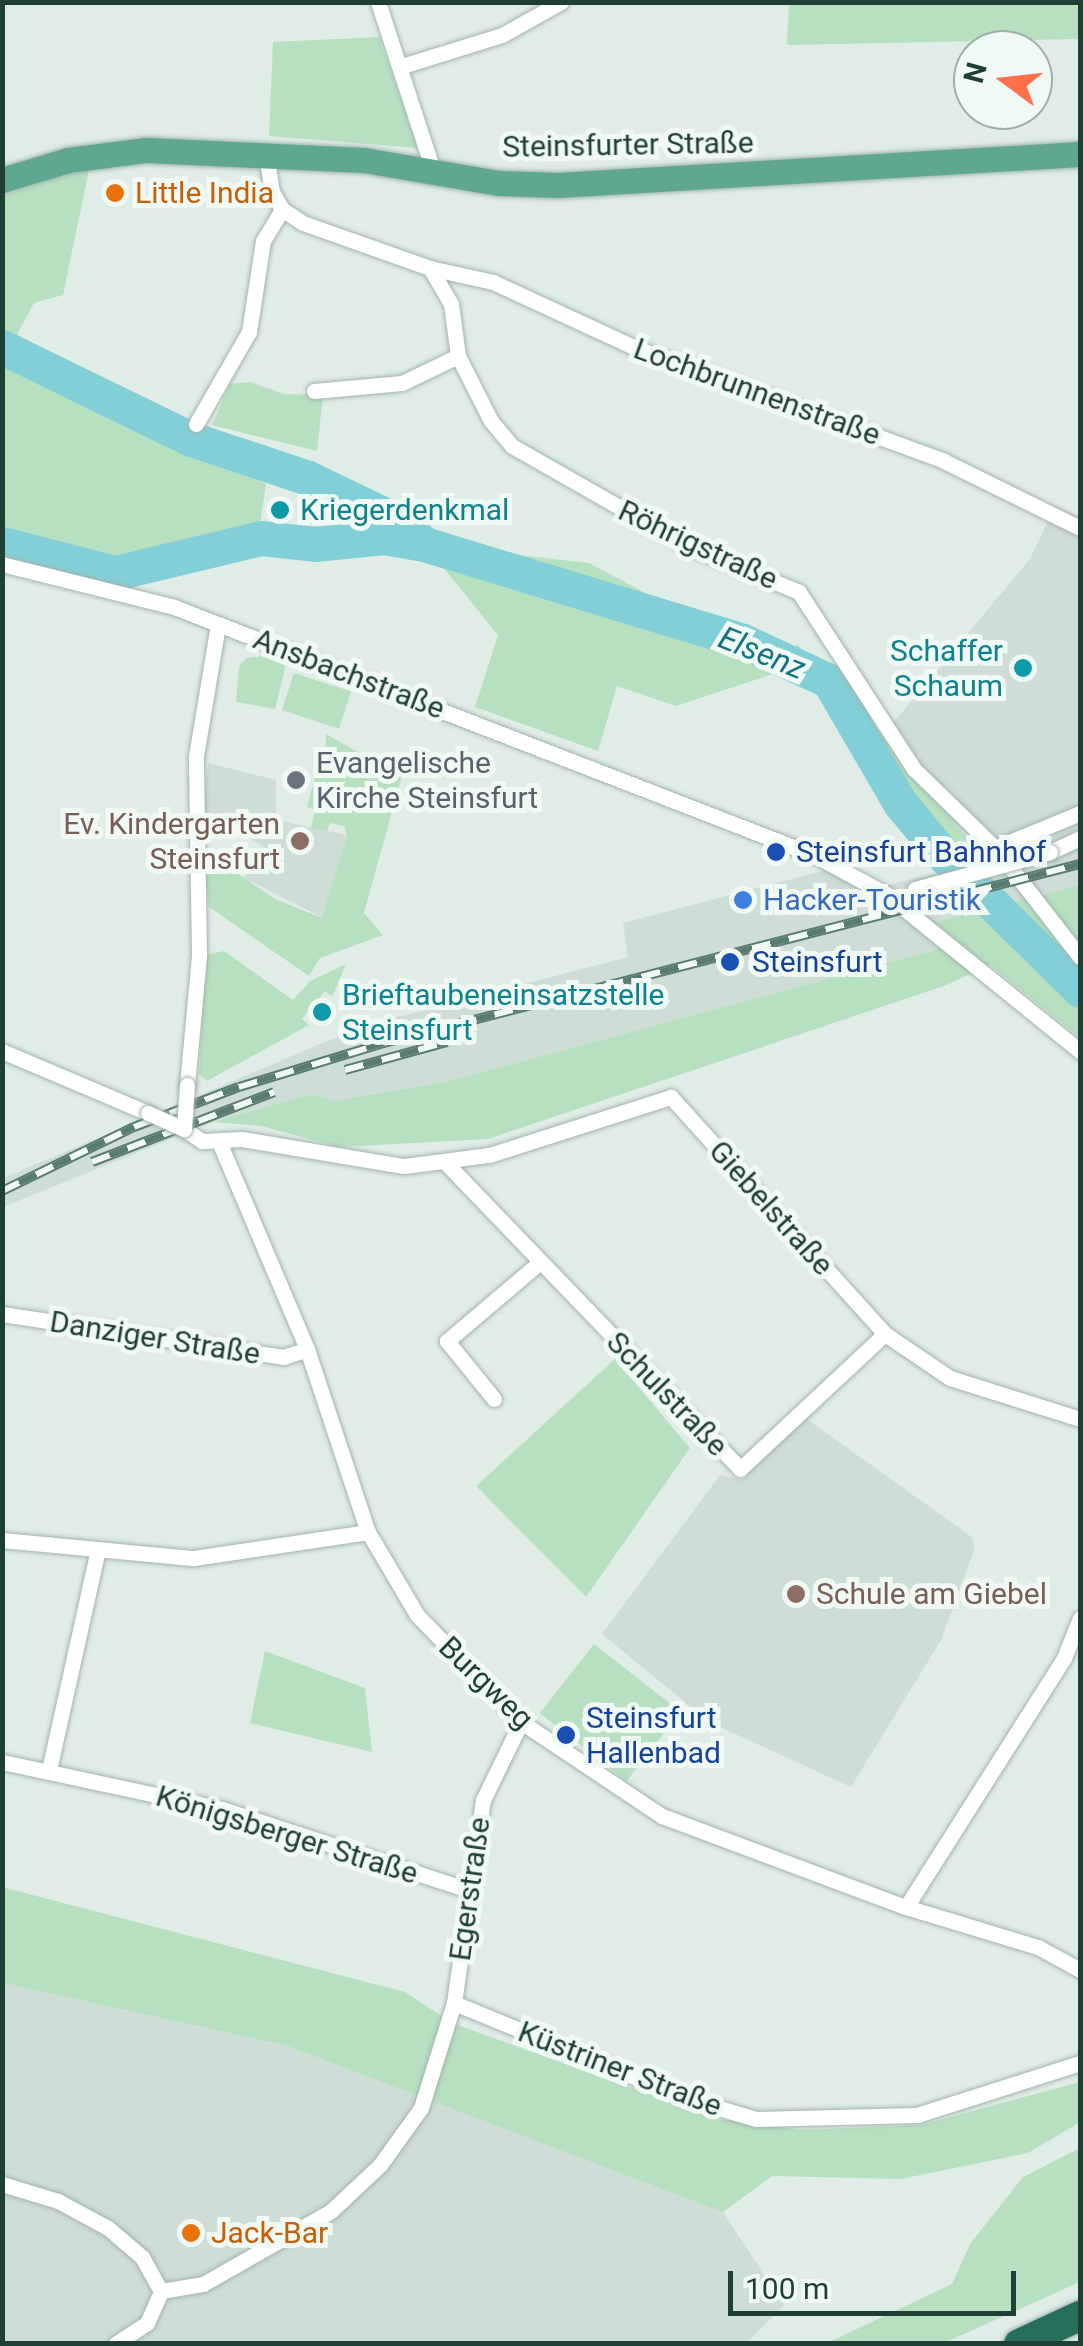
<!DOCTYPE html>
<html>
<head>
<meta charset="utf-8">
<style>
  body { margin:0 }
  #map { position:relative; width:1083px; height:2346px; overflow:hidden; background:#e0ede6; font-family:Roboto,sans-serif }
  div>[style] { position:absolute }
  [style*='--x'] { left:calc(var(--x)*1px); top:calc(var(--y)*1px); width:calc(var(--w)*1px); rotate:calc(var(--a)*1deg) }
  .built>* { inset:0; background:#ceddd5 }
  .green>* { inset:0; background:#b7e0c0; transform-origin:0 0 }
  .river>* { height:35px; margin:-17.5px; padding:0 17.5px; transform-origin:17.5px; border-radius:17.5px; background:#82cfd8 }
  .roads { filter:drop-shadow(0 0 2px #a2b5ad) drop-shadow(0 0 2px #a2b5ad) }
  .street>* { height:15px; margin:-7.5px; padding:0 7.5px; transform-origin:7.5px; border-radius:7.5px; background:#fff }
  .primary>* { height:25px; margin:-12.5px; padding:0 12.5px; transform-origin:12.5px; border-radius:12.5px; background:#60a791 }
  .highway>* { height:30px; margin:-15px; padding:0 15px; transform-origin:15px; border-radius:15px; background:#286e5c }
  .rail>* { height:10px; margin-top:-5px; transform-origin:0; background:repeating-linear-gradient(90deg,#f1f9f5 0 19px,#597b70 0 38px); box-sizing:border-box; border-block:2px solid #597b70 }
  .bridges { filter:drop-shadow(0 0 2px #a2b5ad) drop-shadow(0 0 2px #a2b5ad) }
  .street-bridge>* { height:15px; margin:-7.5px; padding:0 7.5px; transform-origin:7.5px; border-radius:7.5px; background:#fff }
  .dots>* { width:28px; height:28px; translate:-50% -50%; box-sizing:border-box; border:5px solid #f1f9f5; border-radius:50% }
  span { translate:-50% -50%; white-space:nowrap; text-align:center; line-height:1.15; -webkit-text-stroke:10px #f1f9f5; paint-order:stroke }
  .street-label { font-size:30px; color:#1f3f35 }
  .food-label { font-size:30px; color:#c56008 }
  .left { translate:0 -50%; text-align:left }
  .culture-label { font-size:30px; color:#0d838f }
  .right { translate:-100% -50%; text-align:right }
  .worship-label { font-size:30px; color:#5b616d }
  .education-label { font-size:30px; color:#785e54 }
  .transit-label { font-size:30px; color:#164399 }
  .shop-label { font-size:30px; color:#366cbe }
  .water-label { font-size:32px; color:#137581; font-style:italic }
  .frame { position:absolute; inset:0; border:5px solid #1f3f35; pointer-events:none }
  .north { position:absolute; left:953px; top:30px; width:100px; height:100px; box-sizing:border-box; background:#f1f9f5; border:2px solid #9dafa8; border-radius:50%; rotate:285deg; font-size:28px; font-weight:700; line-height:40px; text-align:center; color:#1f3f35 }
  .north::after { content:''; display:block; margin:auto; width:35px; height:45px; background:#ff6f4c; clip-path:polygon(50% 0,100% 100%,50% 72%,0 100%) }
  .scale { position:absolute; left:728px; top:2271px; width:288px; height:45px; box-sizing:border-box; border:5px solid #1f3f35; border-top:0; padding-left:12px; font-size:30px; line-height:35px; white-space:nowrap; color:#1f3f35; -webkit-text-stroke:8px #f1f9f5; paint-order:stroke }
</style>
</head>
<body>
<div id="map">
  <div class="built">
    <i style="clip-path:polygon(1055px 506px,1080px 517px,1080px 885px,937px 922px,956px 938px,935px 950px,449px 1081px,335px 1101px,312px 1094px,213px 1122px,3px 1207px,3px 1178px,363px 1026px,628px 957px,623px 923px,826px 870px,884px 886px,984px 862px,883px 735px,1030px 559px)"></i>
    <i style="clip-path:polygon(208px 763px,276px 780px,276px 820px,347px 835px,323px 918px,244px 878px,264px 847px,203px 811px)"></i>
    <i style="clip-path:polygon(804px 1417px,972px 1537px,975px 1548px,941px 1640px,851px 1787px,709px 1722px,602px 1634px,720px 1475px,742px 1480px)"></i>
    <i style="clip-path:polygon(3px 1983px,288px 2046px,696px 2200px,723px 2212px,784px 2305px,746px 2344px,3px 2344px)"></i>
  </div>
  <div class="green">
    <i style="clip-path:polygon(789px 3px,1080px 3px,1080px 39px,787px 45px)"></i>
    <i style="clip-path:polygon(379px 37px,418px 148px,269px 136px,273px 42px)"></i>
    <i style="clip-path:polygon(90px 165px,63px 295px,34px 303px,13px 342px,3px 330px,2px 196px)"></i>
    <i style="clip-path:polygon(2px 354px,266px 484px,259px 531px,115px 570px,3px 539px)"></i>
    <i style="clip-path:polygon(250px 382px,284px 394px,323px 395px,317px 451px,212px 425px,230px 384px)"></i>
    <i style="clip-path:polygon(424px 544px,589px 563px,788px 669px,797px 644px,883px 735px,985px 862px,946px 873px,865px 759px,841px 695px,788px 669px,676px 706px,617px 686px,598px 751px,475px 707px,498px 635px)"></i>
    <i style="clip-path:polygon(262px 656px,286px 664px,275px 709px,236px 702px,239px 667px,246px 658px)"></i>
    <i style="left:294px;top:673px;width:60px;height:39px;rotate:18deg"></i>
    <i style="clip-path:polygon(326px 734px,367px 757px,406px 761px,364px 913px,383px 935px,320px 958px,309px 976px,209px 907px,203px 850px,275px 899px,322px 918px,347px 835px,344px 826px,330px 823px,327px 831px,311px 828px,315px 809px,307px 807px,320px 758px,326px 759px)"></i>
    <i style="clip-path:polygon(1080px 885px,1080px 1038px,990px 965px,944px 986px,488px 1139px,339px 1147px,261px 1126px,213px 1122px,312px 1094px,335px 1101px,449px 1081px,935px 950px,955px 938px,936px 922px)"></i>
    <i style="clip-path:polygon(224px 951px,293px 1000px,310px 981px,346px 964px,332px 997px,325px 991px,302px 1019px,309px 1025px,207px 1081px,199px 1074px,206px 955px)"></i>
    <i style="clip-path:polygon(615px 1359px,690px 1448px,586px 1597px,476px 1486px)"></i>
    <i style="left:594px;top:1644px;width:110px;height:88px;rotate:38deg"></i>
    <i style="clip-path:polygon(265px 1651px,365px 1688px,372px 1752px,250px 1723px)"></i>
    <i style="clip-path:polygon(2px 1887px,405px 1992px,452px 2023px,717px 2119px,801px 2130px,921px 2125px,1080px 2082px,1080px 2122px,1028px 2153px,901px 2179px,772px 2176px,723px 2212px,288px 2046px,3px 1983px)"></i>
    <i style="clip-path:polygon(1080px 2148px,1080px 2282px,944px 2343px,827px 2343px,952px 2284px,970px 2244px,1023px 2177px)"></i>
  </div>
  <div class="river">
    <i style="--x:2;--y:347;--w:210;--a:26"></i>
    <i style="--x:191;--y:439;--w:123;--a:18.4"></i>
    <i style="--x:308;--y:478;--w:104;--a:25.6"></i>
    <i style="--x:402;--y:523;--w:30;--a:44"></i>
    <i style="--x:424;--y:544;--w:333;--a:16.9"></i>
    <i style="--x:743;--y:641;--w:95;--a:24.9"></i>
    <i style="--x:829;--y:681;--w:141;--a:59.8"></i>
    <i style="--x:900;--y:803;--w:69;--a:50.3"></i>
    <i style="--x:944;--y:856;--w:191;--a:44.6"></i>
    <i style="--x:2;--y:544;--w:117;--a:14.4"></i>
    <i style="--x:115;--y:573;--w:150;--a:-13.5"></i>
    <i style="--x:261;--y:538;--w:54;--a:6.3"></i>
    <i style="--x:315;--y:544;--w:69;--a:-5.8"></i>
    <i style="--x:384;--y:537;--w:40;--a:10"></i>
  </div>
  <div class="roads">
    <div class="street">
      <i style="--x:378;--y:2;--w:180;--a:71.9"></i>
      <i style="--x:402;--y:66;--w:105;--a:-17.2"></i>
      <i style="--x:502;--y:35;--w:68;--a:-29.2"></i>
      <i style="--x:266;--y:154;--w:38;--a:81"></i>
      <i style="--x:272;--y:192;--w:20;--a:60"></i>
      <i style="--x:282;--y:209;--w:25;--a:34"></i>
      <i style="--x:303;--y:223;--w:135;--a:19.5"></i>
      <i style="--x:430;--y:268;--w:42;--a:59.7"></i>
      <i style="--x:451;--y:304;--w:52;--a:82.3"></i>
      <i style="--x:458;--y:356;--w:73;--a:63.1"></i>
      <i style="--x:491;--y:421;--w:33;--a:50"></i>
      <i style="--x:512;--y:446;--w:202;--a:29.7"></i>
      <i style="--x:687;--y:546;--w:121;--a:22.3"></i>
      <i style="--x:799;--y:592;--w:211;--a:57"></i>
      <i style="--x:914;--y:769;--w:113;--a:44.3"></i>
      <i style="--x:995;--y:848;--w:92;--a:-22.4"></i>
      <i style="--x:430;--y:268;--w:65;--a:12.5"></i>
      <i style="--x:493;--y:282;--w:157;--a:24.8"></i>
      <i style="--x:636;--y:348;--w:328;--a:20.1"></i>
      <i style="--x:944;--y:461;--w:152;--a:26.2"></i>
      <i style="--x:314;--y:391;--w:88;--a:-5.2"></i>
      <i style="--x:402;--y:383;--w:62;--a:-25.7"></i>
      <i style="--x:196;--y:424;--w:106;--a:-60.1"></i>
      <i style="--x:249;--y:332;--w:92;--a:-81.3"></i>
      <i style="--x:263;--y:241;--w:37;--a:-59"></i>
      <i style="--x:2;--y:564;--w:177;--a:14"></i>
      <i style="--x:174;--y:607;--w:686;--a:21.18"></i>
      <i style="--x:814;--y:855;--w:82;--a:28.4"></i>
      <i style="--x:886;--y:894;--w:250;--a:39"></i>
      <i style="--x:1050;--y:852;--w:33;--a:-25"></i>
      <i style="--x:1000;--y:854;--w:130;--a:52.2"></i>
      <i style="--x:2;--y:1051;--w:159;--a:23"></i>
      <i style="--x:187;--y:1085;--w:131;--a:-84.7"></i>
      <i style="--x:199;--y:955;--w:199;--a:-90.9"></i>
      <i style="--x:196;--y:756;--w:134;--a:-80.5"></i>
      <i style="--x:184;--y:1129;--w:22;--a:34"></i>
      <i style="--x:202;--y:1141;--w:40;--a:-2.9"></i>
      <i style="--x:242;--y:1139;--w:164;--a:9.5"></i>
      <i style="--x:404;--y:1166;--w:86;--a:-7.4"></i>
      <i style="--x:489;--y:1155;--w:191;--a:-17.7"></i>
      <i style="--x:671;--y:1097;--w:319;--a:47.9"></i>
      <i style="--x:885;--y:1334;--w:78;--a:34.1"></i>
      <i style="--x:950;--y:1378;--w:136;--a:17.5"></i>
      <i style="--x:220;--y:1144;--w:223;--a:67"></i>
      <i style="--x:307;--y:1349;--w:193;--a:71.6"></i>
      <i style="--x:368;--y:1532;--w:96;--a:59.4"></i>
      <i style="--x:417;--y:1615;--w:149;--a:45.8"></i>
      <i style="--x:521;--y:1722;--w:169;--a:33.7"></i>
      <i style="--x:662;--y:1816;--w:260;--a:20.5"></i>
      <i style="--x:906;--y:1907;--w:138;--a:16.9"></i>
      <i style="--x:1038;--y:1947;--w:48;--a:28.7"></i>
      <i style="--x:444;--y:1161;--w:427;--a:46.1"></i>
      <i style="--x:740;--y:1469;--w:198;--a:-43"></i>
      <i style="--x:2;--y:1314;--w:284;--a:8.7"></i>
      <i style="--x:283;--y:1357;--w:25;--a:-18"></i>
      <i style="--x:494;--y:1399;--w:75;--a:-129"></i>
      <i style="--x:447;--y:1341;--w:122;--a:-40.3"></i>
      <i style="--x:2;--y:1540;--w:193;--a:5.4"></i>
      <i style="--x:194;--y:1558;--w:176;--a:-8.5"></i>
      <i style="--x:2;--y:1762;--w:225;--a:12.1"></i>
      <i style="--x:222;--y:1809;--w:257;--a:18.2"></i>
      <i style="--x:49;--y:1770;--w:226;--a:-77.5"></i>
      <i style="--x:906;--y:1907;--w:295;--a:-57.6"></i>
      <i style="--x:1064;--y:1658;--w:43;--a:-68.2"></i>
      <i style="--x:454;--y:2003;--w:253;--a:22.3"></i>
      <i style="--x:688;--y:2099;--w:71;--a:16.4"></i>
      <i style="--x:756;--y:2119;--w:161;--a:-1.4"></i>
      <i style="--x:917;--y:2115;--w:171;--a:-17.7"></i>
      <i style="--x:2;--y:2184;--w:59;--a:16.9"></i>
      <i style="--x:58;--y:2201;--w:57;--a:28.4"></i>
      <i style="--x:108;--y:2228;--w:45;--a:40.5"></i>
      <i style="--x:142;--y:2257;--w:39;--a:61"></i>
      <i style="--x:161;--y:2291;--w:43;--a:-9.5"></i>
      <i style="--x:203;--y:2284;--w:147;--a:-29.7"></i>
      <i style="--x:331;--y:2211;--w:67;--a:-43.2"></i>
      <i style="--x:380;--y:2165;--w:70;--a:-54.3"></i>
      <i style="--x:421;--y:2108;--w:110;--a:-72.6"></i>
      <i style="--x:454;--y:2003;--w:205;--a:-81.9"></i>
      <i style="--x:483;--y:1800;--w:87;--a:-64"></i>
      <i style="--x:115;--y:2344;--w:38;--a:-33"></i>
      <i style="--x:147;--y:2323;--w:35;--a:-66"></i>
    </div>
    <div class="primary">
      <i style="--x:2;--y:180;--w:69;--a:-16.9"></i>
      <i style="--x:68;--y:160;--w:79;--a:-7.3"></i>
      <i style="--x:146;--y:150;--w:218;--a:2.6"></i>
      <i style="--x:364;--y:160;--w:136;--a:9.7"></i>
      <i style="--x:498;--y:183;--w:60;--a:1.9"></i>
      <i style="--x:558;--y:185;--w:523;--a:-3.4"></i>
    </div>
    <div class="highway">
      <i style="--x:1019;--y:2344;--w:67;--a:-24.7"></i>
    </div>
  </div>
  <div class="rail">
    <i style="--x:345;--y:1070;--w:106;--a:-15.4"></i>
    <i style="--x:92;--y:1162;--w:195;--a:-21"></i>
    <i style="--x:2;--y:1191;--w:147;--a:-25.9"></i>
    <i style="--x:134;--y:1127;--w:112;--a:-20.9"></i>
    <i style="--x:239;--y:1087;--w:152;--a:-16.9"></i>
    <i style="--x:384;--y:1043;--w:719;--a:-14.42"></i>
  </div>
  <div class="bridges">
    <div class="street-bridge">
      <i style="--x:915;--y:889;--w:140;--a:-15.3"></i>
      <i style="--x:148;--y:1113;--w:39;--a:24"></i>
      <i style="--x:184;--y:1129;--w:44;--a:-86.1"></i>
    </div>
  </div>
  <div class="dots">
    <i style="left:115px;top:193px;background:#e8710a"></i>
    <i style="left:280px;top:510px;background:#0f9aa8"></i>
    <i style="left:1023px;top:668px;background:#0f9aa8"></i>
    <i style="left:296px;top:780px;background:#6b7280"></i>
    <i style="left:300px;top:841px;background:#8d6e63"></i>
    <i style="left:776px;top:852px;background:#1a4fb4"></i>
    <i style="left:743px;top:900px;background:#3f7fe0"></i>
    <i style="left:730px;top:962px;background:#1a4fb4"></i>
    <i style="left:322px;top:1012px;background:#0f9aa8"></i>
    <i style="left:796px;top:1594px;background:#8d6e63"></i>
    <i style="left:566px;top:1735px;background:#1a4fb4"></i>
    <i style="left:191px;top:2233px;background:#e8710a"></i>
  </div>
  <div class="street-label">
    <span style="left:628px;top:145px;rotate:-1deg">Steinsfurter Straße</span>
    <span style="left:757px;top:392px;rotate:20deg">Lochbrunnenstraße</span>
    <span style="left:698px;top:545px;rotate:25deg">Röhrigstraße</span>
    <span style="left:349px;top:674px;rotate:21deg">Ansbachstraße</span>
    <span style="left:771px;top:1208px;rotate:48deg">Giebelstraße</span>
    <span style="left:155px;top:1338px;rotate:9deg">Danziger Straße</span>
    <span style="left:667px;top:1394px;rotate:46deg">Schulstraße</span>
    <span style="left:486px;top:1683px;rotate:44deg">Burgweg</span>
    <span style="left:287px;top:1835px;rotate:17deg">Königsberger Straße</span>
    <span style="left:470px;top:1889px;rotate:-82deg">Egerstraße</span>
    <span style="left:620px;top:2069px;rotate:21deg">Küstriner Straße</span>
  </div>
  <div class="food-label">
    <span class="left" style="left:135px;top:193px">Little India</span>
    <span class="left" style="left:211px;top:2233px">Jack-Bar</span>
  </div>
  <div class="culture-label">
    <span class="left" style="left:300px;top:510px">Kriegerdenkmal</span>
    <span class="right" style="left:1003px;top:668px">Schaffer<br>Schaum</span>
    <span class="left" style="left:342px;top:1012px">Brieftaubeneinsatzstelle<br>Steinsfurt</span>
  </div>
  <div class="worship-label">
    <span class="left" style="left:316px;top:780px">Evangelische<br>Kirche Steinsfurt</span>
  </div>
  <div class="education-label">
    <span class="right" style="left:280px;top:841px">Ev. Kindergarten<br>Steinsfurt</span>
    <span class="left" style="left:816px;top:1594px">Schule am Giebel</span>
  </div>
  <div class="transit-label">
    <span class="left" style="left:796px;top:852px">Steinsfurt Bahnhof</span>
    <span class="left" style="left:752px;top:962px">Steinsfurt</span>
    <span class="left" style="left:586px;top:1735px">Steinsfurt<br>Hallenbad</span>
  </div>
  <div class="shop-label">
    <span class="left" style="left:763px;top:900px">Hacker-Touristik</span>
  </div>
  <div class="water-label">
    <span style="left:762px;top:653px;rotate:22deg">Elsenz</span>
  </div>
  <div class="frame"></div>
  <div class="north">N</div>
  <div class="scale">100 m</div>
</div>
</body>
</html>
